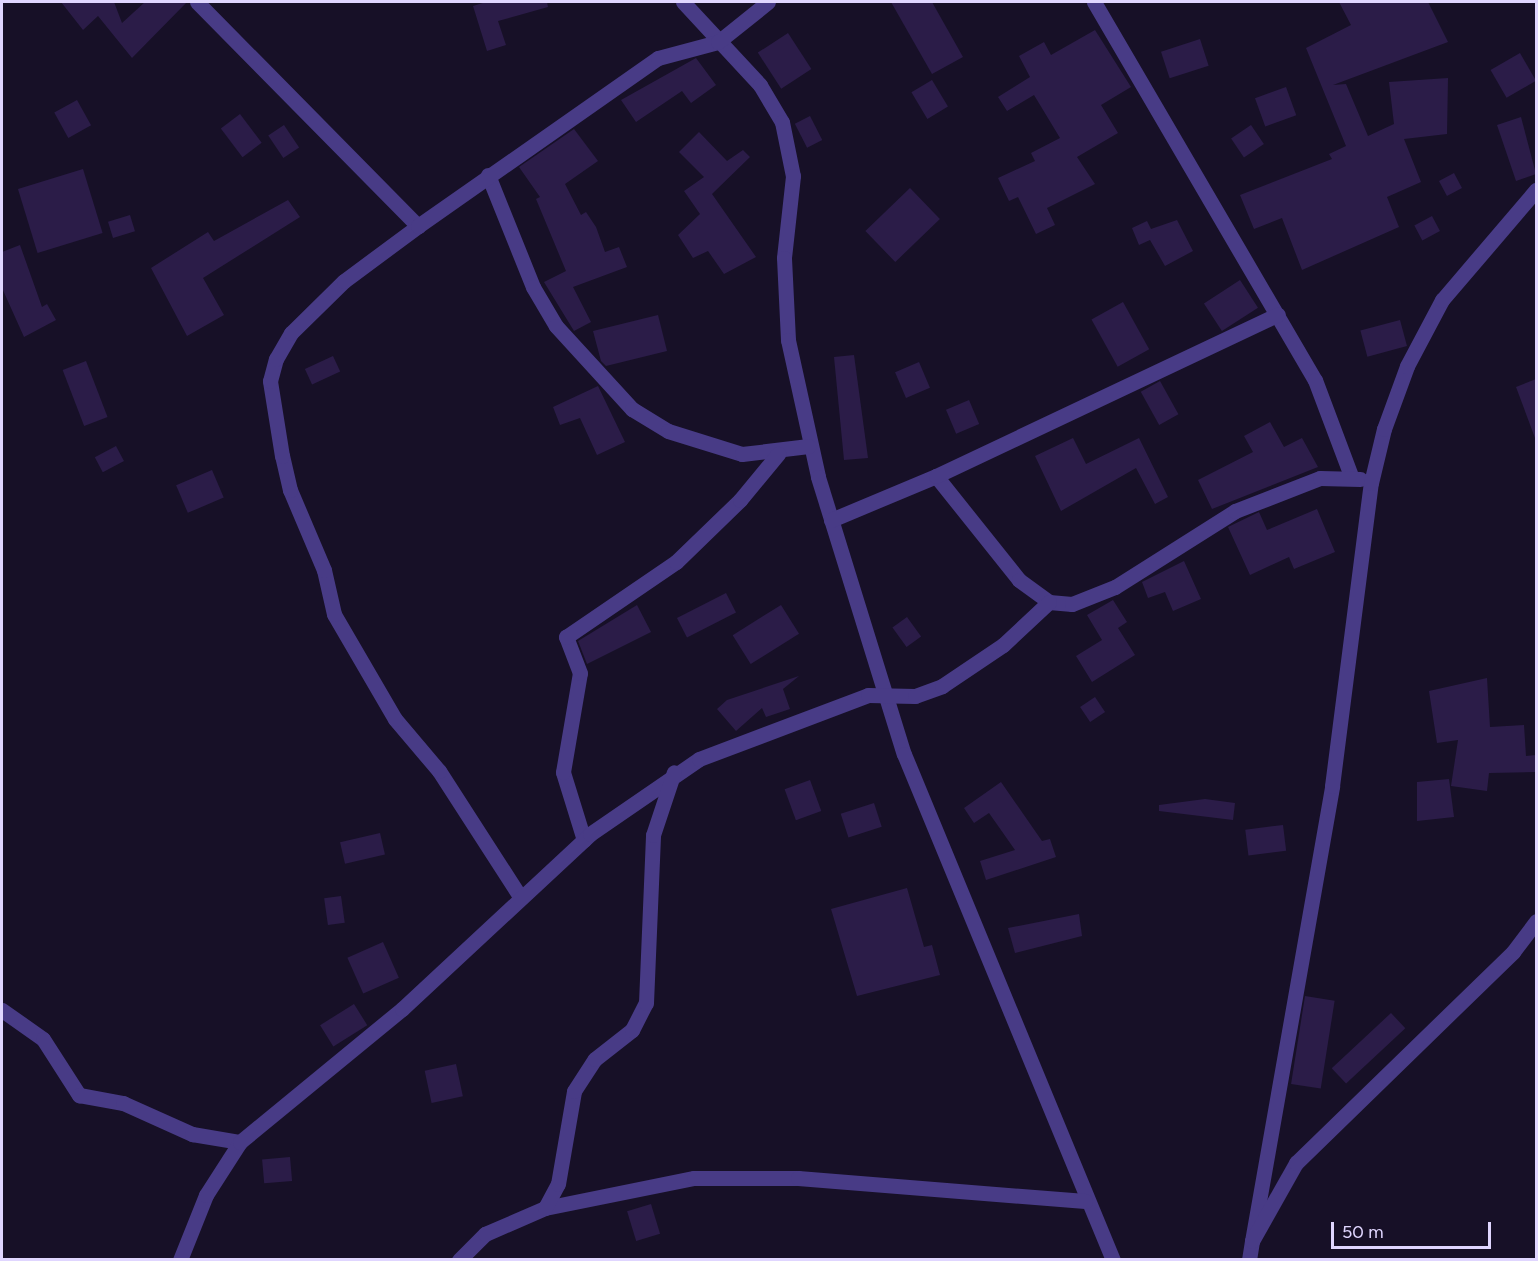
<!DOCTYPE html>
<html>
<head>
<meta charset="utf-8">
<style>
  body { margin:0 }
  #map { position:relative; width:1538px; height:1261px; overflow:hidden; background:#171027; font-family:Figtree,sans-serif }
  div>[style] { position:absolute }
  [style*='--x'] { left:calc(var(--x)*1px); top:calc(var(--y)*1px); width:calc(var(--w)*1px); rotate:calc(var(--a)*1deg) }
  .building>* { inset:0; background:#2b1c48; transform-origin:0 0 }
  .street>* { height:15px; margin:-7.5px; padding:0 7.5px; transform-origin:7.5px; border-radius:7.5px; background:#483b86 }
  span { translate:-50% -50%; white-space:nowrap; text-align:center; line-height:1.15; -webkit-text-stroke:4.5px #171027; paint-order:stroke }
  .frame { position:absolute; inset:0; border:3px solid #e0d6ff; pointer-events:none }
  .scale { position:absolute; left:1331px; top:1222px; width:160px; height:27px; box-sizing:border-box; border:3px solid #e0d6ff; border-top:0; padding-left:8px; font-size:18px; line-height:21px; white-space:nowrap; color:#e0d6ff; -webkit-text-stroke:4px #171027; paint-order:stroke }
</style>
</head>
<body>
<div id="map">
  <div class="building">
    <i style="clip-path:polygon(61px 2px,114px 2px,122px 23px,145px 2px,187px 2px,132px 58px,98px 16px,83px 30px)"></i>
    <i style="clip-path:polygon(486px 2px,547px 2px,548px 7px,498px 21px,506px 45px,487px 51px,473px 6px)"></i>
    <i style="clip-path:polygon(891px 2px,932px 2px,963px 57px,932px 74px)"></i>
    <i style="clip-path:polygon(1339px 2px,1428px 2px,1448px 42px,1333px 85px,1346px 84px,1368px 136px,1394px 124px,1389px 82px,1448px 78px,1447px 134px,1404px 139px,1421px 182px,1387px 197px,1399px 227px,1302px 270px,1282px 218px,1254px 229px,1240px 195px,1332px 159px,1329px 154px,1346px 146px,1306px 48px,1351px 25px)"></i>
    <i style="clip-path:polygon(1095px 30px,1131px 87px,1101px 105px,1118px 133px,1077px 157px,1095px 184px,1047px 208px,1055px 225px,1036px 234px,1018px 197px,1009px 201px,998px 178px,1035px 161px,1031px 153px,1060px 138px,1034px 95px,1007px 111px,998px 97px,1030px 77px,1019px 56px,1044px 42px,1051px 55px)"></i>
    <i style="left:788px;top:33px;width:43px;height:36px;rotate:57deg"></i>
    <i style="left:1200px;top:39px;width:28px;height:41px;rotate:72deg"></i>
    <i style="left:1520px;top:53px;width:32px;height:34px;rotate:60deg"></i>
    <i style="clip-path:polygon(696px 58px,716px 85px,691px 103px,682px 91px,636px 122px,621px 100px)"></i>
    <i style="left:932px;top:80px;width:31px;height:24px;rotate:59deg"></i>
    <i style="left:1286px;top:87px;width:30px;height:33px;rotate:70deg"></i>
    <i style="left:77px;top:100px;width:29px;height:26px;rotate:61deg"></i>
    <i style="left:240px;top:114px;width:36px;height:24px;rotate:53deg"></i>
    <i style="left:810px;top:116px;width:27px;height:17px;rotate:63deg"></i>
    <i style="clip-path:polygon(1521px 117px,1536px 174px,1516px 181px,1497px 125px)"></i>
    <i style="left:284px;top:125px;width:27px;height:19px;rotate:56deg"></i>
    <i style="left:1251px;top:125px;width:23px;height:24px;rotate:56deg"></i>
    <i style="clip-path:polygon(574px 129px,598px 161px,565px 184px,581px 215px,586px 212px,596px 227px,605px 252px,619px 247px,627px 267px,573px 287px,591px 322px,574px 331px,544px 282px,566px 271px,536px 199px,540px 197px,519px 167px)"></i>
    <i style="clip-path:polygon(699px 132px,727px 161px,743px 150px,750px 157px,712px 194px,756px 257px,724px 274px,708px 251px,693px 258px,678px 235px,700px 214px,684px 191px,704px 177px,679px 152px)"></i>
    <i style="left:83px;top:169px;width:67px;height:68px;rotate:73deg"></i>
    <i style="left:1454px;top:173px;width:17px;height:17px;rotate:62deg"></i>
    <i style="left:910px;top:188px;width:43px;height:62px;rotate:46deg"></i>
    <i style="clip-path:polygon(288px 200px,300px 217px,203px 278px,224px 315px,187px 336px,151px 268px,208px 232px,214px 241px)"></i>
    <i style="left:130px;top:215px;width:17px;height:23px;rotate:73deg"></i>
    <i style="left:1432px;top:216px;width:17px;height:20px;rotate:62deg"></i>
    <i style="clip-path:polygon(1177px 220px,1193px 251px,1165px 266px,1150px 240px,1139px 245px,1132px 228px,1147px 221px,1151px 229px)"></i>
    <i style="clip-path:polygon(20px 245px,42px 307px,47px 304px,56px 320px,24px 337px,2px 288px,2px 252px)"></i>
    <i style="left:1240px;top:280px;width:33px;height:43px;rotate:57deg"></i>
    <i style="left:1123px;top:302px;width:54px;height:36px;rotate:61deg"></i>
    <i style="clip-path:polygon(658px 315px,667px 351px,606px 366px,601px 361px,593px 331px)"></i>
    <i style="left:1400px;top:320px;width:27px;height:41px;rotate:75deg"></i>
    <i style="clip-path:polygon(854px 355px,868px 458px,844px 460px,834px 357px)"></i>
    <i style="left:333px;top:356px;width:17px;height:31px;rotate:65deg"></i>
    <i style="left:86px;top:361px;width:60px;height:25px;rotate:69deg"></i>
    <i style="left:919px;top:362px;width:28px;height:26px;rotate:67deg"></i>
    <i style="clip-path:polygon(1536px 379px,1536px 437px,1535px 438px,1516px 387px)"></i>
    <i style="left:1160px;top:381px;width:38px;height:22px;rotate:61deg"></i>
    <i style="clip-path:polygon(598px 386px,625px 442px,597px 455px,580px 418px,560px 425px,553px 407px)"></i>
    <i style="left:969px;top:400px;width:26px;height:25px;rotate:67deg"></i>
    <i style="clip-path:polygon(1270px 422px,1284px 447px,1302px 438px,1318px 467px,1212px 509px,1198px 480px,1253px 452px,1244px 436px)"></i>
    <i style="clip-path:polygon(1073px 438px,1086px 464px,1139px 438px,1168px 497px,1155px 504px,1136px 468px,1061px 511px,1035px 456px)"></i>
    <i style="left:116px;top:446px;width:17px;height:24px;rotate:62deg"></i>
    <i style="left:212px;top:470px;width:30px;height:39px;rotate:67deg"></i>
    <i style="clip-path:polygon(1317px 509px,1335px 552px,1294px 569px,1289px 557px,1250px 575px,1228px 527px,1259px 512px,1267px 530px)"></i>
    <i style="clip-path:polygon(1184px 561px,1201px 599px,1173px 611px,1165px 592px,1148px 598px,1142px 582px)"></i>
    <i style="left:726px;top:593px;width:22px;height:55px;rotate:63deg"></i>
    <i style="clip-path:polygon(1113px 600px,1127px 622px,1118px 628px,1135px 655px,1092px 682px,1076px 656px,1102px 640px,1087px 615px)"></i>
    <i style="clip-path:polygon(637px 605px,651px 632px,587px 664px,578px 641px)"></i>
    <i style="left:781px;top:605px;width:34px;height:57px;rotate:58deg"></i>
    <i style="left:907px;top:617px;width:24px;height:18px;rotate:54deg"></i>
    <i style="clip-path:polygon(799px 676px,783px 689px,790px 709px,766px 717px,762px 708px,736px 731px,717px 709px,727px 700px)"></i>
    <i style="clip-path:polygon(1487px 678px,1490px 727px,1524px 725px,1526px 756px,1536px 755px,1536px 772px,1489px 773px,1487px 791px,1451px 786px,1458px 740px,1437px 743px,1429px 691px)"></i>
    <i style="left:1095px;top:697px;width:18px;height:18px;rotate:56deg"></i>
    <i style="clip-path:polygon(1449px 779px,1454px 817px,1417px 821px,1417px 782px)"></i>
    <i style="left:810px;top:780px;width:33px;height:27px;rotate:70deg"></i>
    <i style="clip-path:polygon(1001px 782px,1042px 841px,1050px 839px,1056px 857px,986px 880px,980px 861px,1015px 850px,989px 813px,974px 823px,964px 808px)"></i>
    <i style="clip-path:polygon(1205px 799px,1235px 803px,1233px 820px,1159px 811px,1159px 805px)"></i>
    <i style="left:874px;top:803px;width:25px;height:35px;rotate:72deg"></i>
    <i style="left:1283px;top:825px;width:26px;height:38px;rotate:83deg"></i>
    <i style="left:380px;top:833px;width:22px;height:41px;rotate:77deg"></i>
    <i style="clip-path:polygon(907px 888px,924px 947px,932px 945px,940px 975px,857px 996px,831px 909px)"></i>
    <i style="left:341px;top:896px;width:27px;height:17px;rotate:82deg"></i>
    <i style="clip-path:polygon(1079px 914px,1082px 936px,1015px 953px,1008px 928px)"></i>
    <i style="left:383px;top:942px;width:39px;height:39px;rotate:66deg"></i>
    <i style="left:1305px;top:996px;width:30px;height:89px;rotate:9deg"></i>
    <i style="left:354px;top:1004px;width:25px;height:40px;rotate:58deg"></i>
    <i style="left:1391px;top:1013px;width:21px;height:81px;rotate:47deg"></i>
    <i style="left:456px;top:1064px;width:33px;height:32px;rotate:78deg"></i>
    <i style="left:290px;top:1157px;width:24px;height:28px;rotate:85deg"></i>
    <i style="left:651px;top:1204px;width:31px;height:25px;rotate:73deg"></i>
  </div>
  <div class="street">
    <i style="--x:197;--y:2;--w:315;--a:45.4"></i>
    <i style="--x:683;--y:2;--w:113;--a:47.1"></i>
    <i style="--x:760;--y:85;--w:43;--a:59.3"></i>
    <i style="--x:782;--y:122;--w:55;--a:78.5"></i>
    <i style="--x:793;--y:176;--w:82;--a:96.3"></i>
    <i style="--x:784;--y:258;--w:82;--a:87.2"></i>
    <i style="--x:788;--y:340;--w:140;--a:77.6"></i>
    <i style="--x:818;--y:477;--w:290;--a:72.8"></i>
    <i style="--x:904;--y:754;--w:547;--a:67.56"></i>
    <i style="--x:1094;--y:2;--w:438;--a:59.7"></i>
    <i style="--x:1315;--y:380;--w:103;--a:69.4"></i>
    <i style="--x:488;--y:175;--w:121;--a:68.1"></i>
    <i style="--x:533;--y:287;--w:45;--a:59.5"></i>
    <i style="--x:556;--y:326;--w:113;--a:47.5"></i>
    <i style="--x:632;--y:409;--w:42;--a:31.4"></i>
    <i style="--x:668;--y:431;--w:77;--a:17.3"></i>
    <i style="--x:742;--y:454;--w:67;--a:-6.8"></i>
    <i style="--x:936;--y:476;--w:133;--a:51.4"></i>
    <i style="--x:1019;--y:580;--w:37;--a:36"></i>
    <i style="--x:1049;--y:602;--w:23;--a:5"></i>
    <i style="--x:1072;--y:604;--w:46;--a:-21.6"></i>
    <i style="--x:1115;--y:587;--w:142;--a:-32.3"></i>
    <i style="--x:1235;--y:511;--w:91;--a:-21.2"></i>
    <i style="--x:1320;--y:478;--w:40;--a:1.4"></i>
    <i style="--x:831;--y:520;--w:114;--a:-22.7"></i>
    <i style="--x:936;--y:476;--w:378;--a:-25.3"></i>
    <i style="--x:584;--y:840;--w:71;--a:-107.2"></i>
    <i style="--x:563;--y:772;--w:100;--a:-80.3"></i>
    <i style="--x:580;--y:673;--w:39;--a:-111"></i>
    <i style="--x:566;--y:637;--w:133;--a:-34.3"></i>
    <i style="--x:676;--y:562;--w:89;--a:-44.1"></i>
    <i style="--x:740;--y:500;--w:60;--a:-50.4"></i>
    <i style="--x:519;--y:895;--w:148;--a:-122.8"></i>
    <i style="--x:439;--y:771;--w:68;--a:-130.2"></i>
    <i style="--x:395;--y:719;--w:121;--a:-120.2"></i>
    <i style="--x:334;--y:614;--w:45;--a:-102.8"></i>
    <i style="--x:324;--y:570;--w:87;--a:-113"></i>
    <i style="--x:290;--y:490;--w:35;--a:-103"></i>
    <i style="--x:282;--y:456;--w:76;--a:-99.1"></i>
    <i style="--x:270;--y:381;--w:23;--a:-75"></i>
    <i style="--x:276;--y:359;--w:30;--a:-60"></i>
    <i style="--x:291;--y:333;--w:74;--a:-44.5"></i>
    <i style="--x:344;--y:281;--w:92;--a:-36.6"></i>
    <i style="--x:418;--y:226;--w:293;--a:-35"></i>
    <i style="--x:658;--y:58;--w:62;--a:-14.9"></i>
    <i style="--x:718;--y:42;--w:64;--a:-38.7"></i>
    <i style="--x:2;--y:1010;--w:50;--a:35.3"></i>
    <i style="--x:43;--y:1039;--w:67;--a:57.3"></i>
    <i style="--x:79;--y:1095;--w:45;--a:10.3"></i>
    <i style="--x:123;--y:1103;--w:76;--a:24.2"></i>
    <i style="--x:192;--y:1134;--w:49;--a:9.5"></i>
    <i style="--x:545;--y:1208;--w:152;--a:-11.4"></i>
    <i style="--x:694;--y:1178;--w:104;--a:0"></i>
    <i style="--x:798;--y:1178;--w:288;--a:4.6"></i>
    <i style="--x:1252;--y:1241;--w:462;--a:-80"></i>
    <i style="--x:1332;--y:786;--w:305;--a:-82.7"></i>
    <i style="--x:1371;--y:483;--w:56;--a:-76.5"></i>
    <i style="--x:1384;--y:429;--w:67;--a:-69.9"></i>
    <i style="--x:1407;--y:366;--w:75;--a:-62.1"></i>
    <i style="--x:1442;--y:300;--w:145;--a:-49.5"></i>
    <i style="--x:180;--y:1260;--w:70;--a:-68.2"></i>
    <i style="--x:206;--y:1195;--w:63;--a:-57.3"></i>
    <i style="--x:240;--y:1142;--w:210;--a:-39.4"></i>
    <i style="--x:402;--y:1009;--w:257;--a:-42.9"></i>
    <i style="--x:590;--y:834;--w:132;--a:-34.5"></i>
    <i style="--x:699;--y:759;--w:181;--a:-20.7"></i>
    <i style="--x:868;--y:695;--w:47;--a:1.2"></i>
    <i style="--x:915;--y:696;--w:29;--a:-20"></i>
    <i style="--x:942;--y:686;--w:73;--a:-33.9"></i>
    <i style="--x:1003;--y:645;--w:63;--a:-43.1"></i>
    <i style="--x:459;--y:1260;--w:37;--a:-45"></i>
    <i style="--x:485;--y:1234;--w:65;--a:-23.4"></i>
    <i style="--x:545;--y:1208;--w:27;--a:-62"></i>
    <i style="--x:558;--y:1184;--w:94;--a:-80.2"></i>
    <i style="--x:574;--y:1091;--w:38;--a:-57"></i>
    <i style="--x:595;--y:1059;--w:47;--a:-38.1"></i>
    <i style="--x:632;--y:1030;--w:30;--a:-63"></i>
    <i style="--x:646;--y:1003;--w:168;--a:-87.6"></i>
    <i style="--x:653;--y:835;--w:66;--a:-71.6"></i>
    <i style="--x:1249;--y:1260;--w:19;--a:-81"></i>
    <i style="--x:1252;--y:1241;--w:90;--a:-60.6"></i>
    <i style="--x:1296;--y:1163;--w:303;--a:-44.2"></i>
    <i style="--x:1513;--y:952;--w:39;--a:-53"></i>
  </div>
  <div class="frame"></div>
  <div class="scale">50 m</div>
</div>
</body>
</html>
